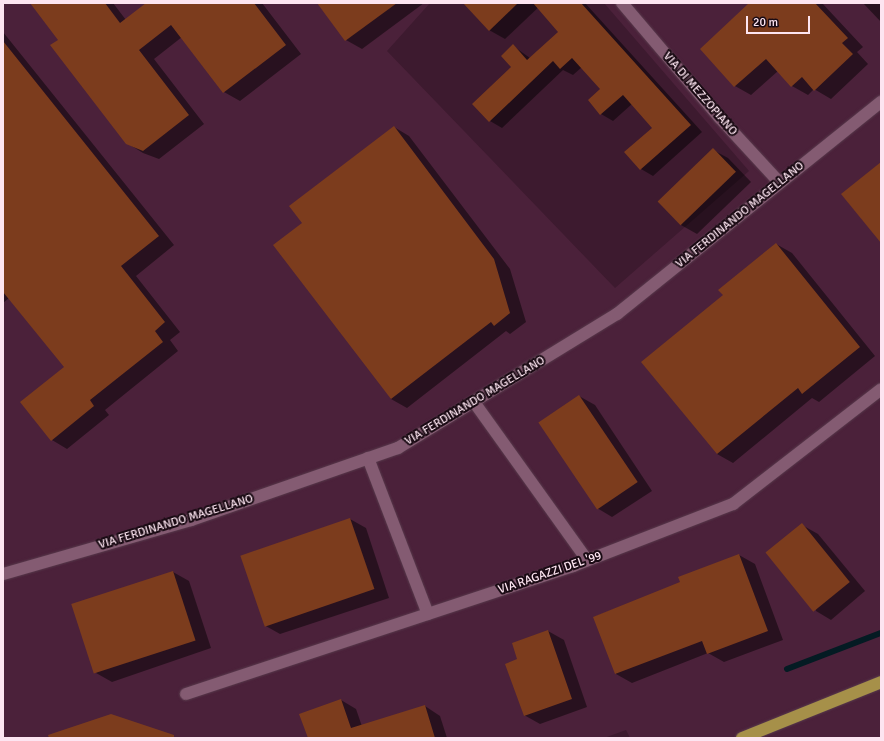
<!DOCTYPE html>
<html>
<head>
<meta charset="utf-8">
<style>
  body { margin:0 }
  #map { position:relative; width:884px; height:741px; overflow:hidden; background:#3d1a2f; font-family:Signika,sans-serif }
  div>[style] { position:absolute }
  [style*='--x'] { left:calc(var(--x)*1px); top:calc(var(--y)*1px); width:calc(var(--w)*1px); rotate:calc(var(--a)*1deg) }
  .built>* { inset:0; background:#4b213a }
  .shadow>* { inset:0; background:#0007 }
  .stream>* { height:6px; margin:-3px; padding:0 3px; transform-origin:3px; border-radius:3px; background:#041b23 }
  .building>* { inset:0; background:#7c3c1d; transform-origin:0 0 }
  .roads { filter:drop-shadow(0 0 1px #57394b) drop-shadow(0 0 1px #57394b) }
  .minor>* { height:12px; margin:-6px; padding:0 6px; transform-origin:6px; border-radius:6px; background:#845b72 }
  .major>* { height:12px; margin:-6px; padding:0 6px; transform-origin:6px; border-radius:6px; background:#a69049 }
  span { translate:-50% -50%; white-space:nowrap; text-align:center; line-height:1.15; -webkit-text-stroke:4px #1a0b14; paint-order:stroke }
  .street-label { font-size:12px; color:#fde5f1 }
  .frame { position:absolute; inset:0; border:4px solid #fde5f1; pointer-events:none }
  .scale { position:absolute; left:746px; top:16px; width:64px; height:18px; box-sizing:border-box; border:2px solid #fde5f1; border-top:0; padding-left:5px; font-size:12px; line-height:14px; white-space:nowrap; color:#fde5f1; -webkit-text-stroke:3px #1a0b14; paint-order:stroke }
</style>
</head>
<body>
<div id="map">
  <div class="built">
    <i style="clip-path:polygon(3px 3px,430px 3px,387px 51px,615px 288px,749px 171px,604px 3px,881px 3px,881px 738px,630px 738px,626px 730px,604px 738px,3px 738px)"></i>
  </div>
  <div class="shadow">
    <i style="clip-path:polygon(31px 3px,113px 3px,126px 20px,148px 3px,262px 3px,301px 54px,240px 101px,224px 92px,182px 37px,154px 59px,204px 124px,159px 159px,143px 153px,127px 143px,59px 40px)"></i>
    <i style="clip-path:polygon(318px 3px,424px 3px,362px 49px,346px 40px)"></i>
    <i style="clip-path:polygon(468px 3px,543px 3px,505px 39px,489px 30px)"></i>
    <i style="clip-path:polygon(566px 3px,585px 3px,702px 132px,653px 176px,641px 169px,626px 152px,654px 128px,632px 104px,613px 121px,601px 114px,589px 100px,602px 89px,582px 67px,573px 75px,563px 70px,502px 128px,490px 121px,512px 67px,516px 48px,530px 58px,560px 32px)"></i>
    <i style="clip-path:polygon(751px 3px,822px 3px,863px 47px,857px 52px,868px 64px,831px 99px,814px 89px,808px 95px,792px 86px,778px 71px,751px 95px,735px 86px)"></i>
    <i style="clip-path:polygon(863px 3px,881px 3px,881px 22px)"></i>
    <i style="clip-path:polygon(3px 32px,174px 245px,136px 276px,180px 332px,170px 340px,178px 351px,105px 410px,109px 415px,67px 449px,52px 440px,65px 367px,9px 298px,3px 303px)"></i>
    <i style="clip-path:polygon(394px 127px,409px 136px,510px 269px,526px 322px,510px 334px,506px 331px,407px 408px,391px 399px,303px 223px)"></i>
    <i style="clip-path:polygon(713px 150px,728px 158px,751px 182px,697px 234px,681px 225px)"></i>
    <i style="clip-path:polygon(776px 244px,792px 253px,875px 356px,819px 402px,812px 398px,733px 463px,717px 454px,724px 295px)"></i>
    <i style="clip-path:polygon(579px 396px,595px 405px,652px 491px,612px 517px,597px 508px)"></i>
    <i style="clip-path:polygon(350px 519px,366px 528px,389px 598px,280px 634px,264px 625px)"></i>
    <i style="clip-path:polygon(802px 525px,818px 534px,865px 591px,831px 620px,816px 611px)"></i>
    <i style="clip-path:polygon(739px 555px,755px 564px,783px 640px,724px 662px,708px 653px,632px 683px,616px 674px,594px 617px,682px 583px)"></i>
    <i style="clip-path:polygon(173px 572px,189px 581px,211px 648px,112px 682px,96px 673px)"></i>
    <i style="clip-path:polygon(548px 631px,564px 640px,587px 707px,540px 724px,524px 715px,519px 660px)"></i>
    <i style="clip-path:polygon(341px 700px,356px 709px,366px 738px,309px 738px)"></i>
    <i style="clip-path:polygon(425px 706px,440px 716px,447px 738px,379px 738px)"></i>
  </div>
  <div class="stream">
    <i style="--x:787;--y:669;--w:101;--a:-21"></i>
  </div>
  <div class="building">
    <i style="clip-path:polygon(30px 3px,105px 3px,120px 23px,146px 3px,254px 3px,286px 45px,223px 93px,171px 25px,139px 50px,189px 115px,143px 151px,126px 144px,50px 45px,58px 40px)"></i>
    <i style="clip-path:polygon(317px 3px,397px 3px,345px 41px)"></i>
    <i style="clip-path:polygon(463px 3px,518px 3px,489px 31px)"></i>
    <i style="clip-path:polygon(533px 3px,581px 3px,691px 125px,640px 170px,624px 152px,652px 128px,623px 95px,600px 115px,588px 100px,600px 89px,572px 58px,560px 69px,553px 61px,489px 122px,472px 104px,511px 67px,501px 56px,513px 44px,527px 60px,558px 32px)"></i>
    <i style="clip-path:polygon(749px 3px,815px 3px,848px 38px,842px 43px,853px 54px,814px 91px,802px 77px,791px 87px,766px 59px,734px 87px,700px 49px)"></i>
    <i style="clip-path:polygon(3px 41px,159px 236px,121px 266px,165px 322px,155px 331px,163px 342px,90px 400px,94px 406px,51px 441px,20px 402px,64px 367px,3px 292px)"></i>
    <i style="clip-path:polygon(394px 126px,494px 259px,510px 313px,494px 326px,491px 322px,391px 399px,273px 245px,302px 223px,289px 206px)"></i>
    <i style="left:713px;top:148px;width:33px;height:77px;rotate:46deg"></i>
    <i style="clip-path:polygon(881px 162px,881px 243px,841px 194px)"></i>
    <i style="clip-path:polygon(776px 243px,860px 347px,802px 394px,798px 388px,717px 454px,641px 362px,723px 295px,718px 290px)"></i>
    <i style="left:579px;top:395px;width:105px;height:49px;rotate:56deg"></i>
    <i style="left:350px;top:518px;width:75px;height:116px;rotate:71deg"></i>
    <i style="left:802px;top:523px;width:76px;height:47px;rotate:51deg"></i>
    <i style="clip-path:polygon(739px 554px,768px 631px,707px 654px,702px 641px,615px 674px,593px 617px,680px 582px,678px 577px)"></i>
    <i style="left:173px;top:571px;width:73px;height:107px;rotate:72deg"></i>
    <i style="clip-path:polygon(548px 630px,572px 699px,524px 716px,505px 664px,517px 659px,512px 643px)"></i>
    <i style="clip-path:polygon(341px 699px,351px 728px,425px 705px,435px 738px,308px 738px,299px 714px)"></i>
    <i style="clip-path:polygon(111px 714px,174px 735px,174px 738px,49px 738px,48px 735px)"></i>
  </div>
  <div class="roads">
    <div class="minor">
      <i style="--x:622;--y:3;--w:151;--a:49.6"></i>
      <i style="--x:720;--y:118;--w:88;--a:47.3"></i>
      <i style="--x:474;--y:402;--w:194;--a:54.4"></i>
      <i style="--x:368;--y:458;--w:167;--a:69"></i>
      <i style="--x:3;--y:574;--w:196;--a:-16"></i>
      <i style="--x:191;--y:520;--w:219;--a:-19.2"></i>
      <i style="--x:398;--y:448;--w:257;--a:-31.5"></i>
      <i style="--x:617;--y:314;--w:339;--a:-38.8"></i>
      <i style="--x:186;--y:694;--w:408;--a:-18.3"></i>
      <i style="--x:573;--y:566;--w:172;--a:-21.2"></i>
      <i style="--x:733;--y:504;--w:187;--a:-37.8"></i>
    </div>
    <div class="major">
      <i style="--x:742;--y:738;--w:150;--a:-21.9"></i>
    </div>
  </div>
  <div class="street-label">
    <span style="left:700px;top:94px;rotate:49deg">VIA DI MEZZOPIANO</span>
    <span style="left:740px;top:215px;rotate:-39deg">VIA FERDINANDO MAGELLANO</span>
    <span style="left:475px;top:401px;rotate:-31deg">VIA FERDINANDO MAGELLANO</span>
    <span style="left:176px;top:522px;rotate:-17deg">VIA FERDINANDO MAGELLANO</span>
    <span style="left:550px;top:573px;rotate:-19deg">VIA RAGAZZI DEL '99</span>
  </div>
  <div class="frame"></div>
  <div class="scale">20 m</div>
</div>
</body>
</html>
